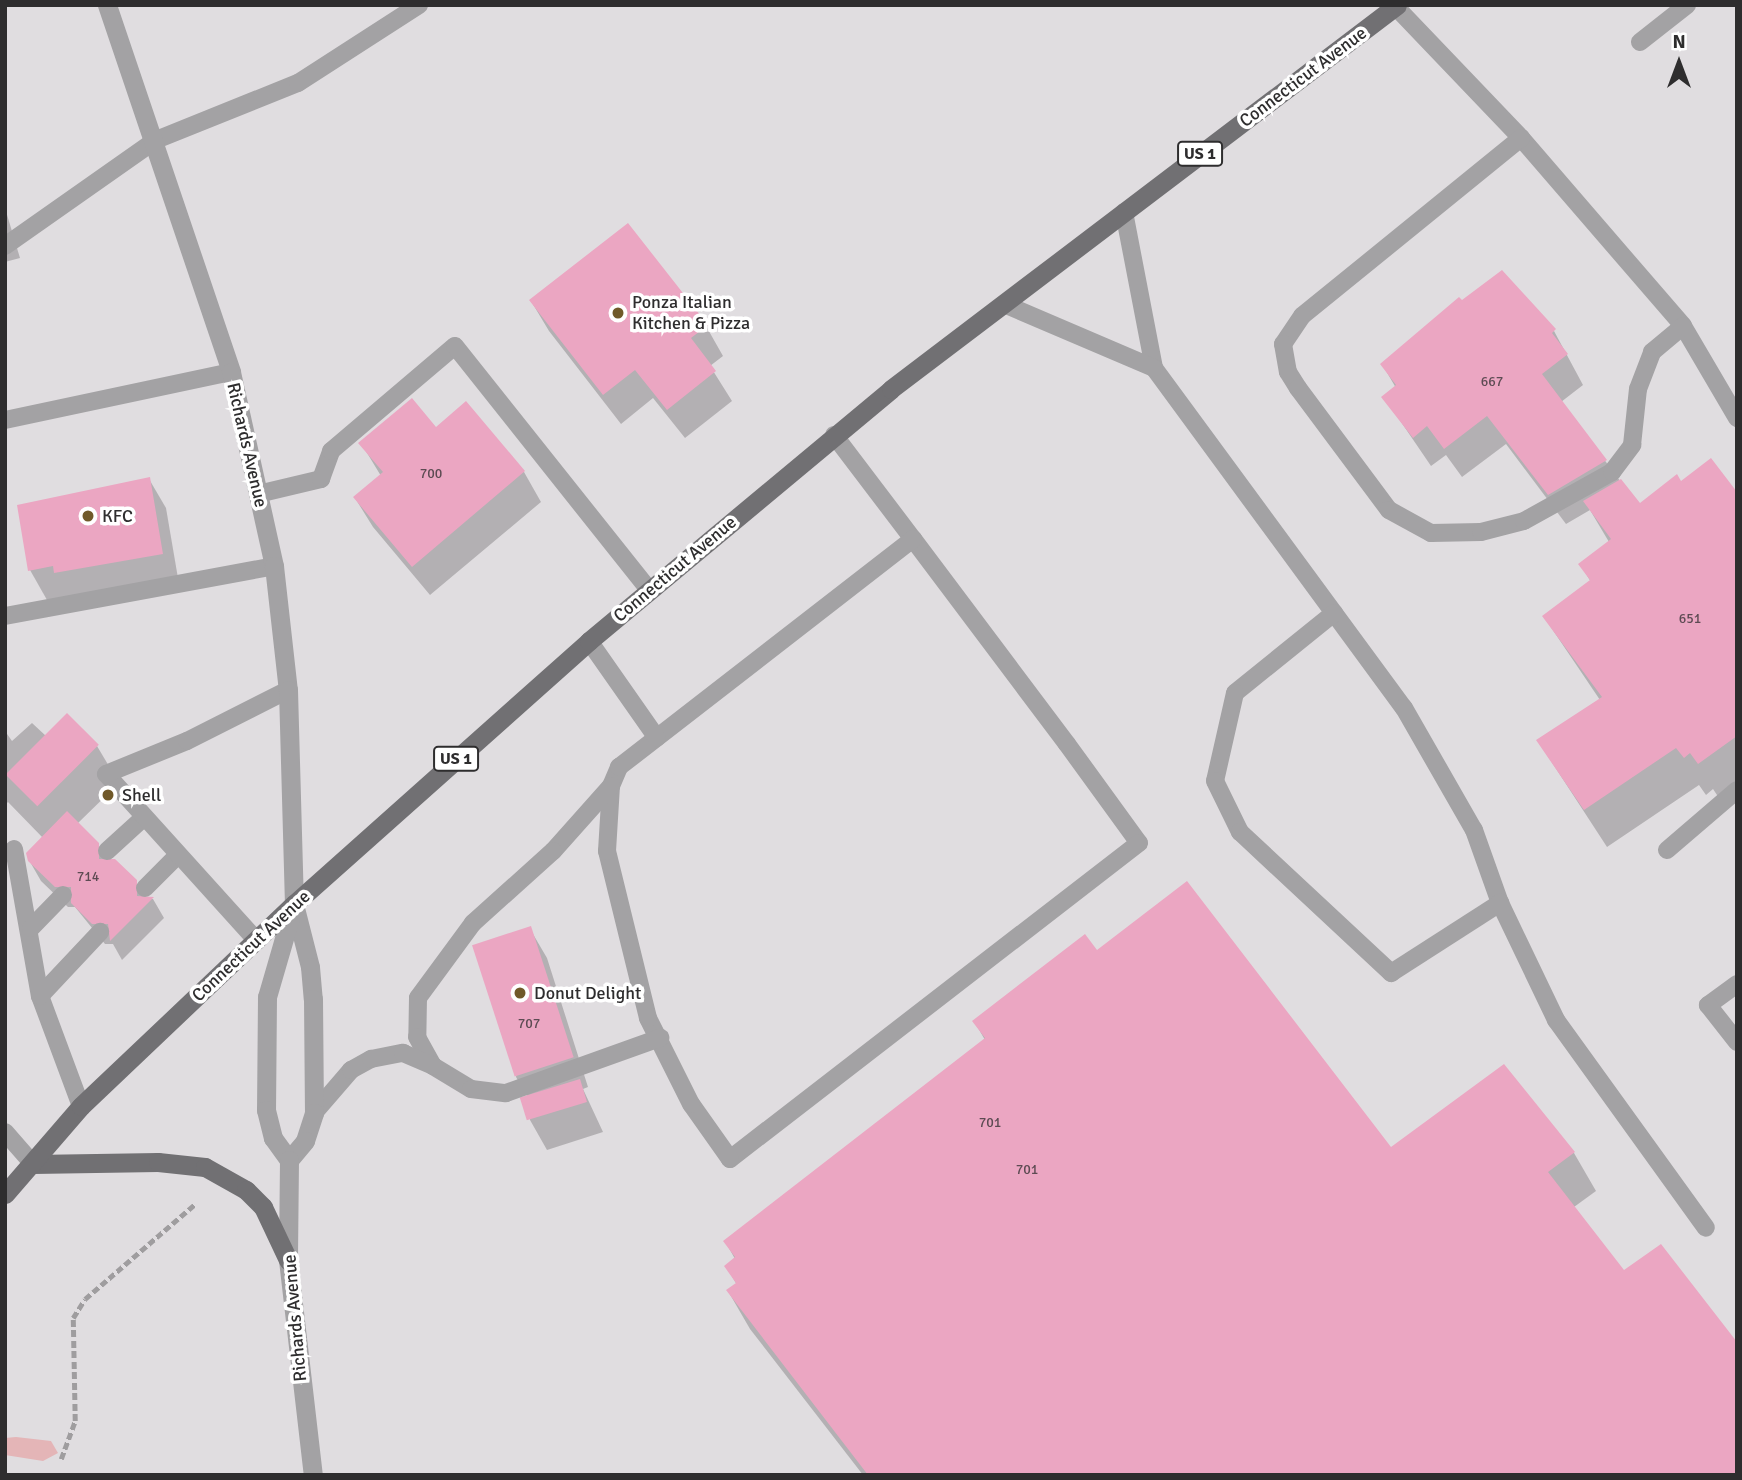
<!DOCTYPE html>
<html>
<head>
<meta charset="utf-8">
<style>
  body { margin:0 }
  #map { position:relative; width:1742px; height:1480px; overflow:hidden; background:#e0dde0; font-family:Signika,sans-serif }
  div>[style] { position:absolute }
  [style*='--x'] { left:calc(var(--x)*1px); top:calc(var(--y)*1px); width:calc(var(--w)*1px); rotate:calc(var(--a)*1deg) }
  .green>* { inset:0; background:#e4b5b7 }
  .shadow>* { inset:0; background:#0003 }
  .building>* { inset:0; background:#eba6c2; transform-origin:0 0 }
  .path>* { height:4.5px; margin-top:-2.25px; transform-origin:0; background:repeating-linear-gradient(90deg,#9f9d9f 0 7px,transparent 0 10.5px) }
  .service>* { height:18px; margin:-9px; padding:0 9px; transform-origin:9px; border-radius:9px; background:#a3a2a4 }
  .tertiary>* { height:19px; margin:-9.5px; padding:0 9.5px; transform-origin:9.5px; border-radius:9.5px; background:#a3a2a4 }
  .primary>* { height:19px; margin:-9.5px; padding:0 9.5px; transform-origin:9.5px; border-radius:9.5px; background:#717073 }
  .dots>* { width:19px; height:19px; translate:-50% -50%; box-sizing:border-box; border:4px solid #fff; border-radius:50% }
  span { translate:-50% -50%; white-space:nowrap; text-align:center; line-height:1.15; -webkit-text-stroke:7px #fff; paint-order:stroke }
  .number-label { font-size:14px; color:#5d4b53 }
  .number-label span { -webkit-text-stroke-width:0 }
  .shield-label span { padding:2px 5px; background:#fff; border:2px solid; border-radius:5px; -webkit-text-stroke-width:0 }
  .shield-label { font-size:16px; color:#2e2d2e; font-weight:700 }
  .street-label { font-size:18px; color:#2e2d2e }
  .poi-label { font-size:18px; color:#2e2d2e }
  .left { translate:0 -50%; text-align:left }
  .frame { position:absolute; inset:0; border:7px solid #2e2d2e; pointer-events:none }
  .north { position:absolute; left:1644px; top:28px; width:70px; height:70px; -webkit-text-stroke:5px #fff; paint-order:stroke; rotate:0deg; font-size:19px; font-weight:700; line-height:28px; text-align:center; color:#2e2d2e }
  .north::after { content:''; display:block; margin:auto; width:24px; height:32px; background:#2e2d2e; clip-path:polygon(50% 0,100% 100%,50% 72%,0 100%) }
</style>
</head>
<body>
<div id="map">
  <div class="green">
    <i style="clip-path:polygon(16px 1437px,51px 1441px,58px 1453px,43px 1461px,5px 1455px,5px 1438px)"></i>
  </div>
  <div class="shadow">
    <i style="clip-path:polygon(5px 208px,20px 258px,5px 262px)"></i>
    <i style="clip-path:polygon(531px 301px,706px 326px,723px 356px,710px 366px,732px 401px,685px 438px,653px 398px,621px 424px,549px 331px)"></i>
    <i style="clip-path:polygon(1554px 331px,1583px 385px,1561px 402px,1639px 506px,1681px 483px,1737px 494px,1737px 789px,1721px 801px,1713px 789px,1706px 795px,1699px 785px,1607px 847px,1538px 741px,1600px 700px,1544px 617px,1591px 582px,1580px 564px,1609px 542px,1590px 510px,1566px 524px,1506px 444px,1462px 477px,1446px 455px,1431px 466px,1384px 397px,1396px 388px,1382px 364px)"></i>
    <i style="clip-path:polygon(466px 404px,524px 472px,541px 502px,430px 595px,373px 527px,355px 498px,381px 476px,361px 443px,436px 430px)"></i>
    <i style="clip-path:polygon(149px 479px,166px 508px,179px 584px,47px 600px,30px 570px)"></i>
    <i style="clip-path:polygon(32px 723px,46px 736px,97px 746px,119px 783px,77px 824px,107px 861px,135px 881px,145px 898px,153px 899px,164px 918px,122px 960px,113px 944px,105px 944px,75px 907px,68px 907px,41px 881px,29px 860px,43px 838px,8px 802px,5px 805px,5px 731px,12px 741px)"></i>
    <i style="clip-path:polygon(530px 929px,547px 958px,588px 1087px,583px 1089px,603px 1132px,547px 1150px,530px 1120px,529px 1099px,516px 1077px)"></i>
    <i style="clip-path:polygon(1097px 952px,1391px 1150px,1503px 1066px,1574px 1153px,1596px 1191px,1574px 1207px,1624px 1272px,1737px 1475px,863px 1475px,750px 1329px,728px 1291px,737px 1285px,726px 1266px,735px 1259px,725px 1241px,985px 1040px,974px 1021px)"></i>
  </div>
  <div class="building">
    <i style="clip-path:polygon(628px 223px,708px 325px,691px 338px,716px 371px,667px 410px,635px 370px,603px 395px,529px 300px)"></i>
    <i style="clip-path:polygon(1502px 270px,1556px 329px,1552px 333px,1568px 354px,1542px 374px,1607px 460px,1548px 495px,1487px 416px,1444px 449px,1427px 426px,1413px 438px,1381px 397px,1396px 385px,1380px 364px,1459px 297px,1462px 300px)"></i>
    <i style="clip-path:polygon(412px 398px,436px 427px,466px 401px,525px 471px,412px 567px,353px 497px,383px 472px,358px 443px)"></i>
    <i style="clip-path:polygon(1711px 458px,1737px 492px,1737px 736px,1698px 764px,1690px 753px,1684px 758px,1676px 748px,1584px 810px,1536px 740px,1602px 697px,1542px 616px,1590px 580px,1578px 564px,1611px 539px,1583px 501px,1621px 479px,1640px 503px,1677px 474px,1681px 481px)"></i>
    <i style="clip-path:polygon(150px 477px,163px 554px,54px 573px,53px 566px,28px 571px,17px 505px)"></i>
    <i style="left:67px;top:713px;width:45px;height:87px;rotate:45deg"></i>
    <i style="clip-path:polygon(67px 811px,99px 843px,99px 859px,115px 859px,137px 880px,137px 896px,154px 897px,110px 941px,108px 924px,92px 924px,71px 903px,71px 887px,55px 887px,28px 861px,26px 853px)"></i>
    <i style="clip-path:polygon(1187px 881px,1391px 1147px,1504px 1064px,1575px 1152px,1548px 1172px,1624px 1270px,1661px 1244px,1737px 1342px,1737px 1475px,868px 1475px,726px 1290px,736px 1283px,724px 1266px,735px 1257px,723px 1241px,985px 1038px,972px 1021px,1085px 934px,1097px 950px)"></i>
    <i style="left:531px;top:926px;width:138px;height:62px;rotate:72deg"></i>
    <i style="left:580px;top:1079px;width:24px;height:63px;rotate:73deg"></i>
  </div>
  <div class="path">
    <i style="--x:61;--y:1459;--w:40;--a:-69.8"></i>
    <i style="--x:75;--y:1421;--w:103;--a:-91.1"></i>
    <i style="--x:73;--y:1318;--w:22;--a:-58"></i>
    <i style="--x:85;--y:1299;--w:144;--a:-40.8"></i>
  </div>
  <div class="service">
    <i style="--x:1394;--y:5;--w:184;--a:46.3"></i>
    <i style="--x:1521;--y:138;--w:248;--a:49.2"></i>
    <i style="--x:1683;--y:326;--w:107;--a:59.6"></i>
    <i style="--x:1640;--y:42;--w:60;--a:-38.2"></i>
    <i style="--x:1521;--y:138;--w:282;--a:140.9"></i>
    <i style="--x:1302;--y:316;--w:34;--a:124"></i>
    <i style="--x:1283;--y:344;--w:28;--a:80"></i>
    <i style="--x:1288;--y:372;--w:19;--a:58"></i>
    <i style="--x:1298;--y:388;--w:152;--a:53.3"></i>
    <i style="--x:1389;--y:510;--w:48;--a:28.7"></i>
    <i style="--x:1431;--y:533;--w:50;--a:-1.1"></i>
    <i style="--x:1481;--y:532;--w:44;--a:-14.3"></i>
    <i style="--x:1524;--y:521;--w:101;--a:-29.1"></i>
    <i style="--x:1612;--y:472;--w:34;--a:-53"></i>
    <i style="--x:1632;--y:445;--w:56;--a:-83.9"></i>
    <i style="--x:1638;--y:389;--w:40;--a:-69"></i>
    <i style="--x:1652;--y:352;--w:40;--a:-40"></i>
    <i style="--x:1124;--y:212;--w:159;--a:79.1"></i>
    <i style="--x:1154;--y:368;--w:422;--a:53.7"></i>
    <i style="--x:1404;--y:708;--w:141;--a:60.2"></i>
    <i style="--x:1474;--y:830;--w:77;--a:70.4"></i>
    <i style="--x:1500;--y:903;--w:130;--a:64.4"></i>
    <i style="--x:1556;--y:1020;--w:256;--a:54.2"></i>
    <i style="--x:5;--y:246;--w:184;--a:-35.1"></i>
    <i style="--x:156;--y:140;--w:153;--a:-21.9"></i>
    <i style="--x:298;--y:83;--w:144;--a:-32.8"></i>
    <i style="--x:1004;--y:304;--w:163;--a:23.1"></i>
    <i style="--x:5;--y:420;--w:231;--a:-12"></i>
    <i style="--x:834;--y:435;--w:131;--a:52.8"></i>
    <i style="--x:913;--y:539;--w:256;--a:53.1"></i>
    <i style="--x:1067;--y:744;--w:122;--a:54"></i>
    <i style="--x:1139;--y:843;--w:517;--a:142.31"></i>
    <i style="--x:730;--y:1159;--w:67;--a:-125.3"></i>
    <i style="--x:691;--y:1104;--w:96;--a:-116.6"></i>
    <i style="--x:648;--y:1018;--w:172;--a:-103.8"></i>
    <i style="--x:607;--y:851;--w:65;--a:-86.5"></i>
    <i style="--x:611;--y:786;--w:21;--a:-67"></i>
    <i style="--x:619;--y:767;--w:372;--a:-37.8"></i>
    <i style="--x:258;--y:494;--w:65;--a:-13.4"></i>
    <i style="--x:321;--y:479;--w:30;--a:-70"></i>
    <i style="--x:331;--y:451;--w:162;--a:-40.3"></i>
    <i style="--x:455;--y:346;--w:312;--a:51.5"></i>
    <i style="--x:1334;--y:613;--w:127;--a:141.1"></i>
    <i style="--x:1235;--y:693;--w:90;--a:102.8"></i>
    <i style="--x:1215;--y:781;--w:57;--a:63.9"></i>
    <i style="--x:1240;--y:832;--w:207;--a:43"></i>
    <i style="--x:1391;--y:973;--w:130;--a:-32.7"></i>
    <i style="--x:5;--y:616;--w:274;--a:-10.5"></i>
    <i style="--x:589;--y:641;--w:118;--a:55"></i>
    <i style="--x:611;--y:786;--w:87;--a:131.7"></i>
    <i style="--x:553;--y:851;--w:108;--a:138"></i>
    <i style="--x:473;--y:923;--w:93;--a:126.3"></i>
    <i style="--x:418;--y:998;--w:39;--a:91"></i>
    <i style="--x:417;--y:1037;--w:33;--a:61"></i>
    <i style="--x:433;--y:1066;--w:44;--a:31.2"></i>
    <i style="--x:471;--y:1089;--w:35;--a:7"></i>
    <i style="--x:506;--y:1093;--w:164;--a:-19.7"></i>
    <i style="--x:14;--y:849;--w:149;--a:80"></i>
    <i style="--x:40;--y:996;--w:117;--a:69.6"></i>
    <i style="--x:1667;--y:850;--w:92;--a:-40.6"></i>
    <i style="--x:107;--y:851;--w:47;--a:-42.4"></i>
    <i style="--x:145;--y:888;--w:45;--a:-45"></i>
    <i style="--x:31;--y:928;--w:46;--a:-45.9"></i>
    <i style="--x:257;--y:941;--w:225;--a:-132.1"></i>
    <i style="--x:106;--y:774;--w:87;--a:-22.2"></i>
    <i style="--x:187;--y:741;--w:113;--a:-26.8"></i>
    <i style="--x:1737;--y:984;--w:36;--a:144"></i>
    <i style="--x:1708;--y:1005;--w:47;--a:51.9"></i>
    <i style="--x:40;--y:996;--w:88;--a:-46.8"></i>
    <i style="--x:314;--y:1113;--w:57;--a:-49.3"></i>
    <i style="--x:351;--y:1070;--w:23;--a:-29"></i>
    <i style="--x:371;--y:1059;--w:33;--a:-11"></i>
    <i style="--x:403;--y:1053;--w:33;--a:23"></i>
    <i style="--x:5;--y:1132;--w:43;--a:48.8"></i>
  </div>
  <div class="tertiary">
    <i style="--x:107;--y:5;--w:387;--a:71.3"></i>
    <i style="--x:231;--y:372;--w:199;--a:77.5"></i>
    <i style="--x:274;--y:566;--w:125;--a:83.6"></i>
    <i style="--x:288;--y:690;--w:214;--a:88.4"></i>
    <i style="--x:294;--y:904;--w:65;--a:75.7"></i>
    <i style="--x:310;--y:967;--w:32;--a:85"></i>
    <i style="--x:313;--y:999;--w:114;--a:89.5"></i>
    <i style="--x:314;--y:1113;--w:29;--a:108"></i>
    <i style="--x:305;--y:1141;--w:25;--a:130"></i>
    <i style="--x:294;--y:904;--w:97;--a:106.2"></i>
    <i style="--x:267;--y:997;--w:113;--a:90.5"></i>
    <i style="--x:266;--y:1110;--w:29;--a:76"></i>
    <i style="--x:273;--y:1138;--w:27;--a:54"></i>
    <i style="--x:289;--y:1160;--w:100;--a:90.6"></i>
    <i style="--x:288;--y:1260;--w:216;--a:83.4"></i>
  </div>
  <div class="primary">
    <i style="--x:33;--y:1164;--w:125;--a:-0.9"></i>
    <i style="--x:158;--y:1162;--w:47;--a:6.1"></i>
    <i style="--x:205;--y:1167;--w:47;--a:29.3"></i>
    <i style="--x:246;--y:1190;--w:24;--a:45"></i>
    <i style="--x:263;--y:1207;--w:59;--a:64.7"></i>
    <i style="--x:5;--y:1194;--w:116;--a:-49.2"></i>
    <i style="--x:81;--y:1106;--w:294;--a:-43.5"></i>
    <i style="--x:294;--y:904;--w:395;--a:-41.7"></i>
    <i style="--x:589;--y:641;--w:393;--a:-39.8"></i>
    <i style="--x:891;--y:389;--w:635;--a:-37.19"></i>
  </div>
  <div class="dots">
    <i style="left:618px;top:313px;background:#705929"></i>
    <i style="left:88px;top:516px;background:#705929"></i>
    <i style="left:108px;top:795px;background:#705929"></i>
    <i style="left:520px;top:993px;background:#705929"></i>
  </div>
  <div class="number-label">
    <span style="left:1492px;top:382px">667</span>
    <span style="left:431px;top:474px">700</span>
    <span style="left:1690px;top:619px">651</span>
    <span style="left:88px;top:877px">714</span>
    <span style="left:529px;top:1024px">707</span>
    <span style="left:990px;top:1123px">701</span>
    <span style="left:1027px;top:1170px">701</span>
  </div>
  <div class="shield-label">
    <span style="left:1200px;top:154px">US 1</span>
    <span style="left:456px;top:759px">US 1</span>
  </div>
  <div class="street-label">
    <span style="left:1303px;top:77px;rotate:-37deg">Connecticut Avenue</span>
    <span style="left:247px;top:445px;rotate:77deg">Richards Avenue</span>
    <span style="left:675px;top:569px;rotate:-40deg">Connecticut Avenue</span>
    <span style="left:251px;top:946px;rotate:-43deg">Connecticut Avenue</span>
    <span style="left:295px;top:1318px;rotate:-95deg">Richards Avenue</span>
  </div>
  <div class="poi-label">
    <span class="left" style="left:632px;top:313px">Ponza Italian<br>Kitchen &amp; Pizza</span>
    <span class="left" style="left:102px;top:516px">KFC</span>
    <span class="left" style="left:122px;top:795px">Shell</span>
    <span class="left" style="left:534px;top:993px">Donut Delight</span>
  </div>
  <div class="frame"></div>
  <div class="north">N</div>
</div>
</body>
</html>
